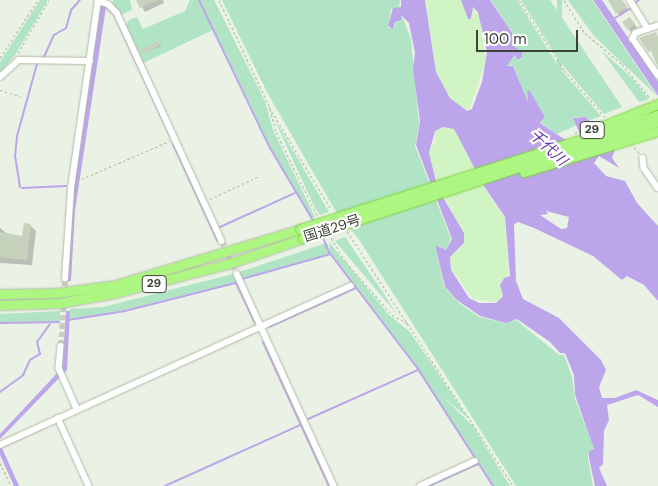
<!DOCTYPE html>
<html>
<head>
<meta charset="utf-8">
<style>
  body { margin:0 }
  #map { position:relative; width:658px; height:486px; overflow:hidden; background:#eaf1e5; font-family:"DM Sans","Noto Sans JP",sans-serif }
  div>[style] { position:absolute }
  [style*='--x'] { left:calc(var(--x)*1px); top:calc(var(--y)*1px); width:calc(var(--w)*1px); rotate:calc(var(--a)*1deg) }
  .green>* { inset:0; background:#b0e4c4; transform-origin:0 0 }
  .sand>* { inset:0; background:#d0f4c3 }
  .water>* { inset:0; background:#bda5eb }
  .shadow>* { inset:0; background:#0003 }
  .stream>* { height:2px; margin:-1px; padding:0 1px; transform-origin:1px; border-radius:1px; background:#bda5eb }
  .building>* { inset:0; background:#c6d2bb; transform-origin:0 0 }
  .minor-tunnel>* { height:5.5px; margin-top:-2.75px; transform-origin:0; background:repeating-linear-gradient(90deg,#c7cec2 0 5.5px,transparent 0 8.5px) }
  .path>* { height:1px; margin-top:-0.5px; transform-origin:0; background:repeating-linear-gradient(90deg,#a9bd9b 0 2.5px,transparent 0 5px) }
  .roads { filter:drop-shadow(0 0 1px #b1bca8) drop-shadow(0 0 1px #b1bca8) }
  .minor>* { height:5.5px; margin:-2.75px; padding:0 2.75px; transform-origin:2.75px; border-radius:2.75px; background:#fff }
  .trunk>* { height:9px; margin:-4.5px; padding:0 4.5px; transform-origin:4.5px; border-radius:4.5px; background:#aef682 }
  .path-bridge>* { height:1px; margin-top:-0.5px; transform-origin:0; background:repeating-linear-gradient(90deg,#a9bd9b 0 2.5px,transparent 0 5px) }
  .bridges { filter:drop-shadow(0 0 1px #7dd33e) drop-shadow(0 0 1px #7dd33e) }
  .trunk-bridge>* { height:9px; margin:-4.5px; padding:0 4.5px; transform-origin:4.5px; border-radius:4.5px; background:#aef682 }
  span { translate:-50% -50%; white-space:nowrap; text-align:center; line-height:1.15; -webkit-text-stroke:4.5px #fff; paint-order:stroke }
  .shield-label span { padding:1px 4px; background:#fff; border:1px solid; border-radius:4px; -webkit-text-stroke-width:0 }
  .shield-label { font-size:12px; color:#3c4335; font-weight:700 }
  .street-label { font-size:14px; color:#3c4335 }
  .water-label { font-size:15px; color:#6036a8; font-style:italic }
  .scale { position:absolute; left:476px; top:30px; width:102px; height:22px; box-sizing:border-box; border:2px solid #3c4335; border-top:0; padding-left:6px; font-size:15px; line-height:18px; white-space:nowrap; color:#3c4335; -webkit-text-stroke:4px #fff; paint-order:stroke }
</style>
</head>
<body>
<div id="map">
  <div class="green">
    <i style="clip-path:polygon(40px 0,48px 0,15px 55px,0 73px,0 62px)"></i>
    <i style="clip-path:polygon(113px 0,130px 0,132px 10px,121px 15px,113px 4px)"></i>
    <i style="clip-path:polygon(190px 0,198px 0,213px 30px,143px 63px,126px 25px,129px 20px,137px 17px,143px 29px,185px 11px)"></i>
    <i style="clip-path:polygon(200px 0,214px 0,265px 101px,273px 130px,315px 217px,312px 218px,296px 192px,269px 144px)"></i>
    <i style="clip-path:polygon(222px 0,400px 0,399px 7px,391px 9px,388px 28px,394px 28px,396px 22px,402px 21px,402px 16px,411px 39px,419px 124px,415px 146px,451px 239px,446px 250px,435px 245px,444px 287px,459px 303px,479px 317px,505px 323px,516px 320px,559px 355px,564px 355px,572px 377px,575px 399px,594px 448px,589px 451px,588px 459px,593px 486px,516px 486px,358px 238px,335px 210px,268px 94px)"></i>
    <i style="clip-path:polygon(491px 0,517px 0,561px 70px,601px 116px,590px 120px,587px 117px,574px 117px,577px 125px,557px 134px,541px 123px,545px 117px,530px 91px,527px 91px,528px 102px,513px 65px,507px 66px,516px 55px,518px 61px,522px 58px,522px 52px,514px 46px,519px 43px)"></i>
    <i style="clip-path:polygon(521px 0,550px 0,622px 107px,604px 114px,560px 62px)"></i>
    <i style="left:557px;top:0;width:5px;height:127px"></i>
    <i style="clip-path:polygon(568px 0,592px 0,657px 96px,594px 36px)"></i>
    <i style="clip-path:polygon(601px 50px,632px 78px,649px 99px,639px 102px)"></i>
    <i style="clip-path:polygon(276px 123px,277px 123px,329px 212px,320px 215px,314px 206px)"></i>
    <i style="clip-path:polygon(345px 237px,382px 291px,396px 313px,335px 241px)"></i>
    <i style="clip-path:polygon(329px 242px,389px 315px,410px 332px,469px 419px,440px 394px,473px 426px,510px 486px,494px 486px,411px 358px,330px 252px)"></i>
    <i style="clip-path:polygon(327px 243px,330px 254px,242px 279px,239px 272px)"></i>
    <i style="clip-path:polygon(233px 274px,237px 282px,125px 310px,70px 319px,70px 309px,103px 307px)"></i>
    <i style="clip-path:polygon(60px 311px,60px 321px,0 322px,0 314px)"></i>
  </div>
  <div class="sand">
    <i style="clip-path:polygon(426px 0,461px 0,468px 19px,472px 19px,473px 8px,479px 16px,486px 61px,469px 110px,460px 107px,450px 97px,436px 72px)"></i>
    <i style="clip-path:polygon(443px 128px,454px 129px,487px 192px,504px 217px,509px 275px,503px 278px,500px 285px,502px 296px,496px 302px,473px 299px,452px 270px,450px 257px,464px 244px,464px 233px,439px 188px,429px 153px,436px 139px,435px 131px)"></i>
  </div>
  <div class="water">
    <i style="clip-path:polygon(101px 0,106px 0,106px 7px,75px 210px,71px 281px,67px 281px,75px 177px)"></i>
    <i style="clip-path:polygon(evenodd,401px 0,425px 0,436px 72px,450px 98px,467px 111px,472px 109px,482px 82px,487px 52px,478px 12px,473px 7px,471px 19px,468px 19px,461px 0,490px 0,519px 43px,514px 46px,522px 52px,522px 57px,518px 60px,515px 55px,507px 66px,513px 66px,528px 102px,527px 90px,530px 91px,545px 117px,540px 123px,576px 147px,583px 141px,573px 118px,586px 117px,615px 150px,612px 158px,619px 168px,599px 156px,594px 163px,606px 176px,625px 181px,637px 203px,658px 226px,658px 301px,644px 285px,627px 276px,622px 280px,593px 256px,534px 228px,518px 222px,514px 224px,516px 281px,523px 299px,559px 318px,601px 360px,606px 370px,599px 387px,602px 398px,615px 398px,636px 390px,658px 400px,658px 407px,638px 395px,607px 405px,609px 420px,604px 431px,603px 464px,599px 468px,607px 486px,595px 486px,589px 458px,589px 451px,594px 449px,575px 395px,574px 375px,565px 353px,560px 353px,550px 342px,517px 319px,506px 323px,480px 316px,457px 300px,445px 287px,435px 245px,446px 250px,452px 239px,416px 145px,420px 121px,413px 69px,415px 53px,409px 23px,401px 15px,402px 20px,395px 22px,393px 29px,388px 26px,393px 8px,401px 7px,401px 0,443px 127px,454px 129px,484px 186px,505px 217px,510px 276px,504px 278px,500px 285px,503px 296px,496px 303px,479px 303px,469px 298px,451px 270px,450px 257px,464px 243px,464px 233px,438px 189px,429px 153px,435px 131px,443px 127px,401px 0,546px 211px,569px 217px,567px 228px,561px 229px,540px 215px,548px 214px,546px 211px)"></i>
    <i style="clip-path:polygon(593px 0,602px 0,658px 81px,658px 96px)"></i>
    <i style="clip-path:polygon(66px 311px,70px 311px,67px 370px,0 439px,0 434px,62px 368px)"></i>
    <i style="clip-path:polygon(259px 330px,260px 331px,64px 419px)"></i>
    <i style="clip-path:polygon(55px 424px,2px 448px,19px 486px,14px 486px,0 455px,0 446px)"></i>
  </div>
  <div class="shadow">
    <i style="clip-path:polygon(138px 0,163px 0,164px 3px,145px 12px)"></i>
    <i style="clip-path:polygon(609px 0,621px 0,628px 10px,620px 16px)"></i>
    <i style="clip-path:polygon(633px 21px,637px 28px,631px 32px,624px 23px)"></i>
    <i style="clip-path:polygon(160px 43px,161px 46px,144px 53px)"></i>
    <i style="clip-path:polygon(30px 225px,36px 231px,32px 265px,0 263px,0 228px,6px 233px,23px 237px)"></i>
  </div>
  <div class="stream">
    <i style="--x:199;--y:0;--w:164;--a:64.4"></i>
    <i style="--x:270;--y:148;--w:86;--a:59.3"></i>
    <i style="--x:635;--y:3;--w:5;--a:-37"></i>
    <i style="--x:107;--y:8;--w:9;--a:41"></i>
    <i style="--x:114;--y:14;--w:134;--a:65.3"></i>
    <i style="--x:615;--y:18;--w:19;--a:-32"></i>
    <i style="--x:44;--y:57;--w:24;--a:-66"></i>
    <i style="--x:54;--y:35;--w:14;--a:-30"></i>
    <i style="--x:66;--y:28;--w:19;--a:-74"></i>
    <i style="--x:71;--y:10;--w:13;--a:-48"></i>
    <i style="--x:173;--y:144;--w:106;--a:65.4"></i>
    <i style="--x:20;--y:187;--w:31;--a:-99"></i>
    <i style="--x:15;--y:156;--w:20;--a:-84"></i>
    <i style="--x:17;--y:136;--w:75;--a:-74.5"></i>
    <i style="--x:22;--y:188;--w:44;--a:-2.6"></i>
    <i style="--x:220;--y:227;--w:82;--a:-24.4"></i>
    <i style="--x:322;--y:235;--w:18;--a:68"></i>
    <i style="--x:329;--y:252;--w:143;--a:52.7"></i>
    <i style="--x:416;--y:366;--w:143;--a:57.3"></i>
    <i style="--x:242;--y:279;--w:92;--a:-15.7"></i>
    <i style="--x:68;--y:320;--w:58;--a:-9"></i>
    <i style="--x:125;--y:311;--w:114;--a:-14.2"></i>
    <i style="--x:236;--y:283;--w:44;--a:64.6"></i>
    <i style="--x:0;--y:323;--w:59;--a:-1"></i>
    <i style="--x:269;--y:327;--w:95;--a:-24.1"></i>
    <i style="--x:263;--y:342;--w:158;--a:65.4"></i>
    <i style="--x:0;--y:392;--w:29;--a:-36"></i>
    <i style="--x:23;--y:375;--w:17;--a:-65"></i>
    <i style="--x:30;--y:360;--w:12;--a:-31"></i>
    <i style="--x:40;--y:354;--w:12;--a:-104"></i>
    <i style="--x:37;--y:342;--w:22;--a:-54"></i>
    <i style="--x:308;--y:419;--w:120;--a:-24"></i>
    <i style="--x:165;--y:486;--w:148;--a:-24.3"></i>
    <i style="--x:429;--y:486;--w:54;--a:-24.2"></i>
  </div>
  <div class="building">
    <i style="clip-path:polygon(136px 0,158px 0,140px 8px)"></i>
    <i style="clip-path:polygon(608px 0,622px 0,627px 7px,616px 14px)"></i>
    <i style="left:630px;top:17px;width:9px;height:9px;rotate:58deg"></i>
    <i style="clip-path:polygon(656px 32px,658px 37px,658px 67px,651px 51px,648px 52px,639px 38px)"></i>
    <i style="clip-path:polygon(159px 41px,161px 45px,143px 54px,141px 49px)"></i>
    <i style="clip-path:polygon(24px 223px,31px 224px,27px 260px,0 257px,0 232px,22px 236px)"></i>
  </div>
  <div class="minor-tunnel">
    <i style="--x:222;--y:241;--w:36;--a:66"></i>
    <i style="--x:61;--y:346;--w:67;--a:-86.6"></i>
  </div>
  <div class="path">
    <i style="--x:219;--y:0;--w:117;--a:64.7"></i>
    <i style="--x:519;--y:0;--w:83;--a:57.3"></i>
    <i style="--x:564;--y:70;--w:62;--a:48.9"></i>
    <i style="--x:564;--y:0;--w:39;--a:58"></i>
    <i style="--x:585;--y:33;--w:48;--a:40"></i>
    <i style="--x:622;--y:64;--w:44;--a:50.5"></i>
    <i style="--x:18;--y:53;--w:61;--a:-59.7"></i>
    <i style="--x:0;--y:58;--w:69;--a:-56.8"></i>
    <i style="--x:0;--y:90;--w:21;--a:17"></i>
    <i style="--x:269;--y:107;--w:119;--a:58.7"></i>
    <i style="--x:270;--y:109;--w:24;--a:75"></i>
    <i style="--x:276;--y:132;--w:93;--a:63.7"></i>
    <i style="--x:634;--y:147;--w:8;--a:50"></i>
    <i style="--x:77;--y:181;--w:101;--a:-23.3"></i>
    <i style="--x:210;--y:199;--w:54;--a:-25.1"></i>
    <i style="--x:347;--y:231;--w:304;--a:56.9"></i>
    <i style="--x:331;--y:238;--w:28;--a:58"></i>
    <i style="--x:346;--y:262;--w:70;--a:49"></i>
    <i style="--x:392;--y:315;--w:19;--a:28"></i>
    <i style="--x:0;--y:463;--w:25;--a:64"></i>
  </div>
  <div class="roads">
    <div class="minor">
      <i style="--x:630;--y:0;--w:34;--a:58"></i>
      <i style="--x:98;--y:1;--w:10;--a:17"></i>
      <i style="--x:108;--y:4;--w:13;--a:45"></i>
      <i style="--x:117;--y:13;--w:251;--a:65.3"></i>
      <i style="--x:658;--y:26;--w:23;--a:162"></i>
      <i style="--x:636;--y:33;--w:7;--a:117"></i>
      <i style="--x:633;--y:39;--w:44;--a:55.2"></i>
      <i style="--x:0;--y:77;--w:25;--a:-42"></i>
      <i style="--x:19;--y:60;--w:71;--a:0.8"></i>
      <i style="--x:643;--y:158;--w:10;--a:84"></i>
      <i style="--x:644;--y:168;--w:24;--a:55"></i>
      <i style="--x:237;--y:274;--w:233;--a:65.4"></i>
      <i style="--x:65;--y:279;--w:91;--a:-86.2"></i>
      <i style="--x:71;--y:188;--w:190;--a:-81.8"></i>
      <i style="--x:61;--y:346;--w:22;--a:95"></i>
      <i style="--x:59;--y:368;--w:45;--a:66.3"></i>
      <i style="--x:58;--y:418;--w:75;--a:65.5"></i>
      <i style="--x:0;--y:445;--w:385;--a:-24.4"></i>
      <i style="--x:420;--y:486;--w:60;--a:-24.4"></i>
    </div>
    <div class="trunk">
      <i style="--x:0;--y:294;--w:56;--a:-1"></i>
      <i style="--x:56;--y:293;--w:60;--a:-7.7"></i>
      <i style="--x:115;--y:285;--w:193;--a:-16.8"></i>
      <i style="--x:0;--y:305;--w:59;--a:-1.9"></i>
      <i style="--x:59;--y:303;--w:57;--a:-10.1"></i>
      <i style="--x:115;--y:293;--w:120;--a:-14.5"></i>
      <i style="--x:231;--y:263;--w:76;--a:-19.1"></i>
    </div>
  </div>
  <div class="path-bridge">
    <i style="--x:575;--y:133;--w:17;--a:-25"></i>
  </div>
  <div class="bridges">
    <div class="trunk-bridge">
      <i style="--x:598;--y:128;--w:65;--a:-21.8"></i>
      <i style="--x:524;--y:172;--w:140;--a:-17"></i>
      <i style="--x:300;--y:229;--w:376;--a:-17.7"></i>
      <i style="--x:303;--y:238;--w:374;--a:-18.2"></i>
    </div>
  </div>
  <div class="shield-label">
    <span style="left:592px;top:130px">29</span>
    <span style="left:154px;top:284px">29</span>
  </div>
  <div class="street-label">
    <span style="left:332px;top:228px;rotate:-18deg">国道29号</span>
  </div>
  <div class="water-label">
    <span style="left:548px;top:148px;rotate:43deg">千代川</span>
  </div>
  <div class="scale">100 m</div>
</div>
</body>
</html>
